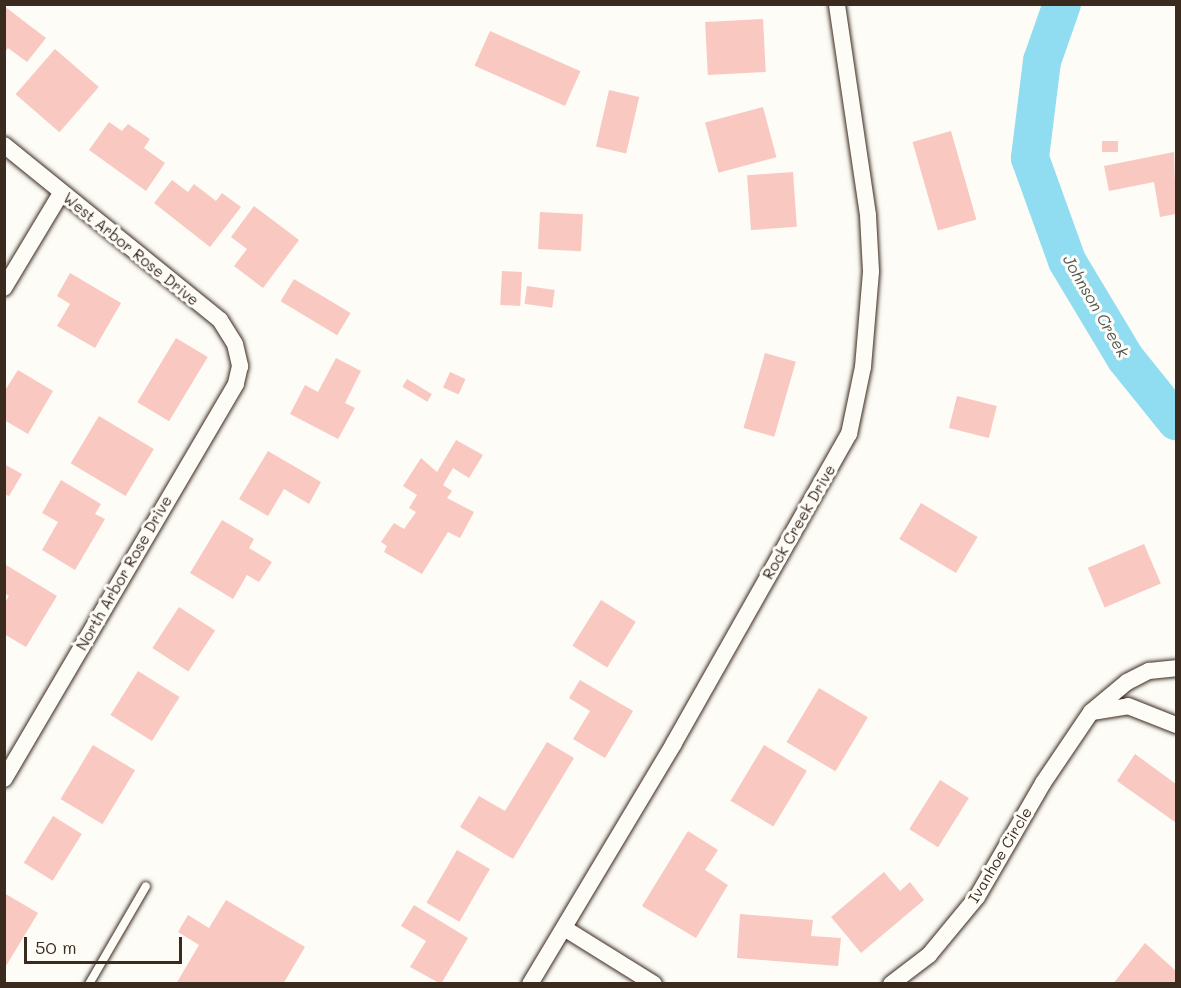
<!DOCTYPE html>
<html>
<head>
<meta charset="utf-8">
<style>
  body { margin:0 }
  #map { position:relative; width:1181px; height:988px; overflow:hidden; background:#fdfcf7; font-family:Mali,sans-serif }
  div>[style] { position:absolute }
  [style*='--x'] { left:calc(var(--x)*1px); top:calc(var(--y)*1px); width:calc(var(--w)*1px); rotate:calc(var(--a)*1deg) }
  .river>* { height:38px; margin:-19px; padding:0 19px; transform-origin:19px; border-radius:19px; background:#90dcf1 }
  .building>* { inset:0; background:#f9c8c1; transform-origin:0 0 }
  .roads { filter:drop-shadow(0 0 2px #3b2a1e) drop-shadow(0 0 2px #3b2a1e) }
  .lane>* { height:8px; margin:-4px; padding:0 4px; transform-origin:4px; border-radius:4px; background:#fdfcf7 }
  .street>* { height:16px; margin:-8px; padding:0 8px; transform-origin:8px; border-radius:8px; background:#fdfcf7 }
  span { translate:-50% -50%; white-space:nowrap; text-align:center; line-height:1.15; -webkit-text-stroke:6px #fdfcf7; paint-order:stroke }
  .street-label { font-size:15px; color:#3b2a1e }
  .water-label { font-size:16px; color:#505653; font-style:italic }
  .frame { position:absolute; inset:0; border:6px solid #3b2a1e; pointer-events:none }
  .scale { position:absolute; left:24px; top:937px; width:158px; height:27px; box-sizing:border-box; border:3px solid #3b2a1e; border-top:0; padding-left:8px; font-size:18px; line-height:21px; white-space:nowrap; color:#3b2a1e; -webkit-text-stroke:4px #fdfcf7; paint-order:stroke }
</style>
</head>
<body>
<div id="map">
  <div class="river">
    <i style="--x:1062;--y:4;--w:60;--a:109.3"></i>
    <i style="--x:1042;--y:61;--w:98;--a:97.1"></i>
    <i style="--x:1030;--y:158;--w:109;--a:70.2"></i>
    <i style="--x:1067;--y:261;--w:114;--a:59"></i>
    <i style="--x:1126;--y:359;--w:80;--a:51.1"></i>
  </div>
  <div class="building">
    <i style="clip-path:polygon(4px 6px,46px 38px,27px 62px,8px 48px,4px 53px)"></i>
    <i style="left:763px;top:19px;width:53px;height:58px;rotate:87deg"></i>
    <i style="left:490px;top:31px;width:99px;height:38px;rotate:24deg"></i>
    <i style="left:55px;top:49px;width:58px;height:60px;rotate:41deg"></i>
    <i style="left:609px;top:90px;width:31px;height:58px;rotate:13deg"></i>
    <i style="left:763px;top:107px;width:52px;height:60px;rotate:75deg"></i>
    <i style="clip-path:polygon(109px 122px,122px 131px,128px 124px,150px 139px,144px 148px,165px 163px,146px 191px,89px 150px)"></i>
    <i style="left:951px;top:131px;width:92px;height:40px;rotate:74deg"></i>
    <i style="left:1118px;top:141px;width:11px;height:16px;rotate:90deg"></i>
    <i style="clip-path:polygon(1174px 152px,1176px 214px,1160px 217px,1154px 182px,1109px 191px,1104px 166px)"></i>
    <i style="left:793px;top:172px;width:55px;height:46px;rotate:86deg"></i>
    <i style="clip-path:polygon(172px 180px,188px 192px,194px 184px,216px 201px,222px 193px,241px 207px,210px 247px,154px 203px)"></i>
    <i style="clip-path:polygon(254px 206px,299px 240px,263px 288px,234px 266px,247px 249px,231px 237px)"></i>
    <i style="left:540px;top:212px;width:43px;height:37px;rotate:3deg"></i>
    <i style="left:502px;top:271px;width:20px;height:34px;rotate:3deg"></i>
    <i style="clip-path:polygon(70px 273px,121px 303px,95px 348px,57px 326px,70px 304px,57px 296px)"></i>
    <i style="left:294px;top:279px;width:66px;height:26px;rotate:31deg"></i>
    <i style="left:527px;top:286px;width:28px;height:18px;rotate:8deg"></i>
    <i style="left:176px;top:338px;width:37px;height:75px;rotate:31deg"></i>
    <i style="left:765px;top:353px;width:32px;height:78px;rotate:16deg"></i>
    <i style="clip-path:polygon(336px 358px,361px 371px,345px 403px,355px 408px,338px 439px,290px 414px,305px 385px,318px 392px)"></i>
    <i style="clip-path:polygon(18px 370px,53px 391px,28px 434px,4px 420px,4px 392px)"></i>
    <i style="left:450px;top:372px;width:17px;height:17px;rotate:24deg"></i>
    <i style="left:407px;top:379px;width:29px;height:9px;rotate:31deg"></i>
    <i style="left:957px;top:396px;width:41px;height:33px;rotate:14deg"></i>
    <i style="left:99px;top:416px;width:64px;height:55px;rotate:31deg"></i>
    <i style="clip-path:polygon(456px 440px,483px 455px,469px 478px,453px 468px,443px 485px,452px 491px,447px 498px,474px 512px,460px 538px,448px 532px,422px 574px,384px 552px,387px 546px,381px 542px,394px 523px,404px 529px,416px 512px,409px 508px,417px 495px,403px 486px,421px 458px,437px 472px)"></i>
    <i style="clip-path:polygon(268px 451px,321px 482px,309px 504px,284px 489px,268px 516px,239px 499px)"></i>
    <i style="clip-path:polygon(4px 464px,22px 474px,9px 496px,4px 494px)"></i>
    <i style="clip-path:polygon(61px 480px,101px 504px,95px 514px,105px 519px,75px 570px,42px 550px,58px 522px,42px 513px)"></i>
    <i style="left:921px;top:503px;width:66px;height:42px;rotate:31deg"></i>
    <i style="clip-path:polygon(222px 520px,254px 539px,249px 548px,272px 562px,259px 582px,247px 575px,233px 599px,190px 573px)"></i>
    <i style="left:1144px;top:544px;width:43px;height:61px;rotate:67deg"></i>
    <i style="clip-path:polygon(6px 565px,57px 596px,26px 647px,4px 634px,4px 604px,9px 596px,4px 593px)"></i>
    <i style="left:601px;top:600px;width:41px;height:54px;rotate:32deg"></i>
    <i style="left:179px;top:607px;width:43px;height:49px;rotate:33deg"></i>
    <i style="left:138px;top:671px;width:49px;height:52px;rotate:32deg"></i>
    <i style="clip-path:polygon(580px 680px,633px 711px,605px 758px,573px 739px,590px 711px,569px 698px)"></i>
    <i style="left:819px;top:688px;width:57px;height:63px;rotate:31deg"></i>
    <i style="clip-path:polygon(547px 742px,574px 758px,513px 859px,460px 827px,479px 796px,505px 811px)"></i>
    <i style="left:93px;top:745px;width:49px;height:63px;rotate:31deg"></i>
    <i style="left:764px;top:745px;width:50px;height:65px;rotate:31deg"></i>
    <i style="clip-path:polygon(1135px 754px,1176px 784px,1175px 822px,1117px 781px)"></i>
    <i style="left:940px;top:780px;width:34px;height:58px;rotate:32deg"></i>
    <i style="left:53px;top:816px;width:34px;height:55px;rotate:32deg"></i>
    <i style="clip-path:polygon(688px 831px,718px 850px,705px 870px,728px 885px,696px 938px,642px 906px)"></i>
    <i style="left:457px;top:850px;width:38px;height:61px;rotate:30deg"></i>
    <i style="clip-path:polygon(884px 872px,900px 891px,910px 882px,924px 900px,861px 953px,831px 917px)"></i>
    <i style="clip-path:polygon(4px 893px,38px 913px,6px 966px,4px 965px)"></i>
    <i style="clip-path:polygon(226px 900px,305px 947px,283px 984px,176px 984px,199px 945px,178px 932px,188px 915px,209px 928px)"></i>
    <i style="clip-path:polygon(414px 905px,468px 938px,441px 984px,410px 967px,426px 941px,401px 926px)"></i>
    <i style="clip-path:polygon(740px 914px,813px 920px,811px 936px,841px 938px,838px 966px,737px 958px)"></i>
    <i style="clip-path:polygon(1145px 943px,1176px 971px,1176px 984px,1113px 984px)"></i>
  </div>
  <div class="roads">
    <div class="lane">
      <i style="--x:89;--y:984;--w:113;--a:-59.8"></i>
    </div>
    <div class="street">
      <i style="--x:4;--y:145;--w:278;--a:39"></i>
      <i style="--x:220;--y:320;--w:28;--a:58"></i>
      <i style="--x:235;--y:344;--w:23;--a:77"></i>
      <i style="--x:240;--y:366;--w:18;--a:103"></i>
      <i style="--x:236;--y:384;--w:458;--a:120.4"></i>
      <i style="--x:4;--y:288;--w:111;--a:-59"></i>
      <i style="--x:1092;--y:712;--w:36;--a:-9"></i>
      <i style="--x:1128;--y:706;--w:52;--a:21.6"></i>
      <i style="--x:564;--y:928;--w:106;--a:31.9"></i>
      <i style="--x:530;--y:984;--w:281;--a:-59.1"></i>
      <i style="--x:674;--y:743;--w:355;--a:-60.5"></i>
      <i style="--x:849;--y:434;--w:68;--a:-78.2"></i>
      <i style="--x:863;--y:367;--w:96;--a:-85.2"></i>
      <i style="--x:871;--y:271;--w:56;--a:-93.1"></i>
      <i style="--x:868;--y:215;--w:213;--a:-98.4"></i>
      <i style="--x:891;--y:984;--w:48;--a:-37.3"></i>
      <i style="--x:929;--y:955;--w:75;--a:-50.4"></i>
      <i style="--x:977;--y:897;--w:132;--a:-59.9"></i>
      <i style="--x:1043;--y:783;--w:86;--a:-55.9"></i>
      <i style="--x:1091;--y:712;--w:47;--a:-39.8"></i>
      <i style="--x:1127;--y:682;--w:25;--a:-27"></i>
      <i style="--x:1149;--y:671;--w:27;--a:-6"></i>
    </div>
  </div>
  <div class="street-label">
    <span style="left:131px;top:249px;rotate:39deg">West Arbor Rose Drive</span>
    <span style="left:799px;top:522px;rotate:-60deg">Rock Creek Drive</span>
    <span style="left:124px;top:573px;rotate:-60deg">North Arbor Rose Drive</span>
    <span style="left:1000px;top:855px;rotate:-59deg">Ivanhoe Circle</span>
  </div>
  <div class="water-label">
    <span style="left:1096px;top:306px;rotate:60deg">Johnson Creek</span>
  </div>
  <div class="frame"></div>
  <div class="scale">50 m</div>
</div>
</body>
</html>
